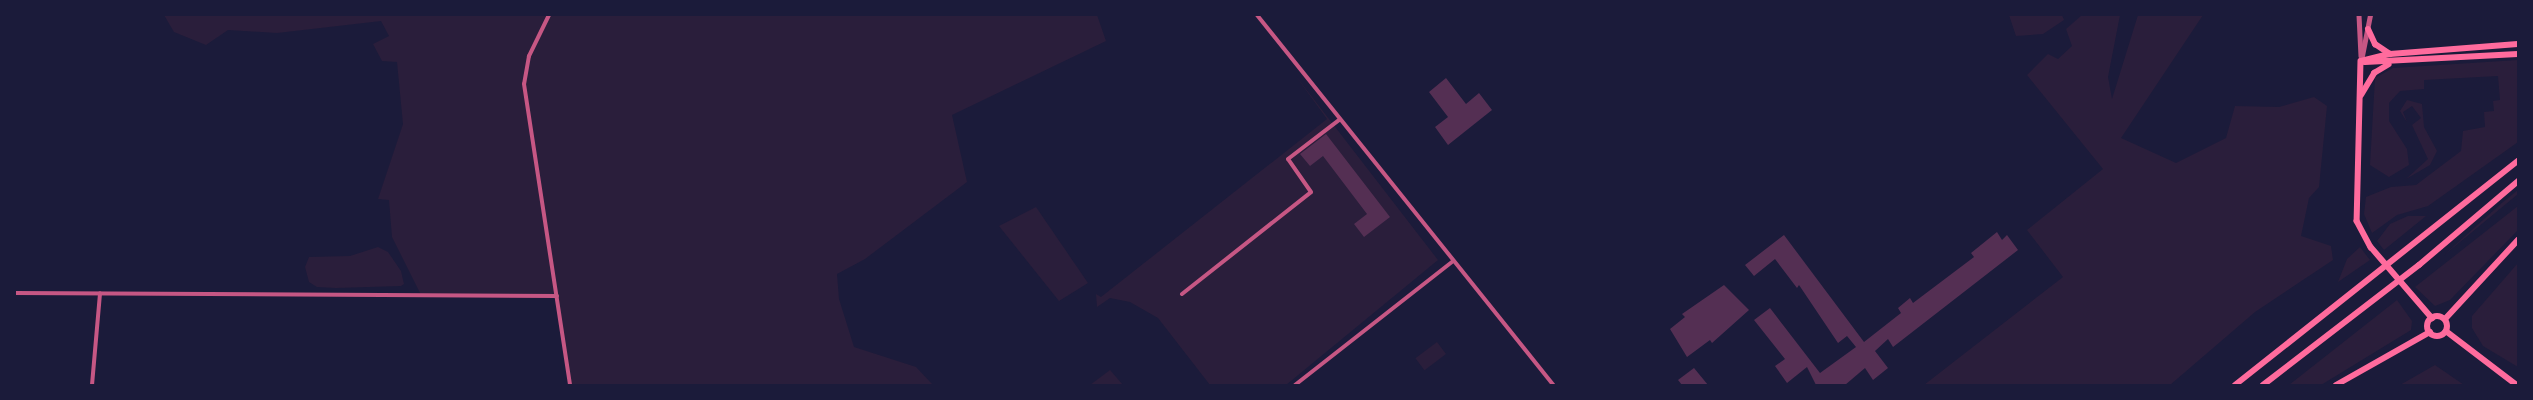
<!DOCTYPE html>
<html>
<head>
<meta charset="utf-8">
<style>
  body { margin:0 }
  #map { position:relative; width:2533px; height:400px; overflow:hidden; background:#1b1b3a; font-family:"Nunito Sans",sans-serif }
  div>[style] { position:absolute }
  [style*='--x'] { left:calc(var(--x)*1px); top:calc(var(--y)*1px); width:calc(var(--w)*1px); rotate:calc(var(--a)*1deg) }
  .green>* { inset:0; background:#2a1e3b; transform-origin:0 0 }
  .building>* { inset:0; background:#542f53 }
  .minor>* { height:4px; margin:-2px; padding:0 2px; transform-origin:2px; border-radius:2px; background:#c65784 }
  .tertiary>* { height:4.5px; margin:-2.25px; padding:0 2.25px; transform-origin:2.25px; border-radius:2.25px; background:#c65784 }
  .primary>* { height:5.5px; margin:-2.75px; padding:0 2.75px; transform-origin:2.75px; border-radius:2.75px; background:#ff6b9d }
  .trunk>* { height:6px; margin:-3px; padding:0 3px; transform-origin:3px; border-radius:3px; background:#ff6b9d }
  .trunk>.ring { margin:-3px; padding:0; box-sizing:content-box; background:none; border:6px solid #ff6b9d; border-radius:50% }
  span { translate:-50% -50%; white-space:nowrap; text-align:center; line-height:1.15; -webkit-text-stroke:5px #1b1b3a; paint-order:stroke }
  .frame { position:absolute; inset:0; border:16px solid #1b1b3a; pointer-events:none }
</style>
</head>
<body>
<div id="map">
  <div class="green">
    <i style="clip-path:polygon(164px 15px,1097px 15px,1106px 41px,952px 115px,967px 182px,865px 259px,837px 274px,839px 299px,854px 347px,916px 367px,933px 385px,570px 385px,557px 296px,421px 295px,392px 237px,389px 200px,378px 199px,403px 124px,397px 62px,382px 61px,373px 44px,389px 36px,381px 21px,277px 33px,228px 30px,206px 45px,174px 32px)"></i>
    <i style="clip-path:polygon(2009px 15px,2062px 15px,2064px 20px,2043px 34px,2016px 36px)"></i>
    <i style="clip-path:polygon(2082px 15px,2120px 15px,2108px 77px,2112px 99px,2138px 15px,2203px 15px,2121px 138px,2176px 163px,2226px 138px,2235px 106px,2279px 107px,2314px 97px,2327px 106px,2319px 187px,2309px 198px,2301px 236px,2331px 246px,2333px 260px,2255px 312px,2170px 385px,1924px 385px,2063px 277px,2027px 230px,2103px 169px,2027px 75px,2048px 54px,2058px 59px,2072px 46px,2066px 29px)"></i>
    <i style="clip-path:polygon(2518px 60px,2518px 142px,2428px 206px,2397px 215px,2372px 233px,2364px 214px,2366px 197px,2391px 187px,2416px 185px,2461px 151px,2463px 131px,2485px 127px,2484px 112px,2494px 111px,2493px 101px,2500px 100px,2498px 76px,2424px 80px,2424px 89px,2400px 91px,2389px 103px,2389px 121px,2407px 149px,2409px 165px,2389px 177px,2370px 165px,2375px 78px,2393px 68px)"></i>
    <i style="clip-path:polygon(1295px 75px,1438px 260px,1286px 385px,1210px 385px,1158px 318px,1130px 302px,1110px 298px,1097px 307px,1096px 294px,1101px 297px,1327px 119px)"></i>
    <i style="clip-path:polygon(2407px 100px,2422px 104px,2424px 127px,2437px 151px,2430px 165px,2406px 179px,2428px 159px,2412px 125px,2421px 118px,2412px 106px,2403px 112px,2407px 122px,2400px 111px)"></i>
    <i style="clip-path:polygon(2518px 190px,2518px 194px,2443px 256px,2503px 202px)"></i>
    <i style="clip-path:polygon(2518px 206px,2518px 230px,2450px 300px,2435px 306px,2415px 287px)"></i>
    <i style="clip-path:polygon(1036px 207px,1088px 283px,1059px 301px,999px 226px)"></i>
    <i style="clip-path:polygon(2426px 216px,2384px 250px,2377px 241px,2390px 224px,2408px 216px)"></i>
    <i style="clip-path:polygon(378px 247px,388px 252px,401px 271px,404px 284px,401px 286px,336px 288px,317px 287px,309px 282px,305px 267px,309px 257px,350px 256px)"></i>
    <i style="clip-path:polygon(2360px 247px,2370px 260px,2338px 282px,2347px 259px)"></i>
    <i style="clip-path:polygon(2518px 263px,2518px 367px,2483px 346px,2472px 328px,2472px 316px)"></i>
    <i style="clip-path:polygon(2397px 300px,2412px 321px,2411px 330px,2321px 385px,2289px 385px)"></i>
    <i style="left:1437px;top:342px;width:15px;height:27px;rotate:53deg"></i>
    <i style="clip-path:polygon(2435px 365px,2464px 385px,2400px 385px)"></i>
    <i style="clip-path:polygon(1110px 370px,1123px 385px,1090px 385px)"></i>
  </div>
  <div class="building">
    <i style="clip-path:polygon(1446px 78px,1466px 104px,1479px 93px,1492px 110px,1448px 145px,1435px 127px,1448px 117px,1429px 92px)"></i>
    <i style="clip-path:polygon(1326px 134px,1390px 217px,1364px 237px,1354px 224px,1367px 214px,1323px 156px,1310px 166px,1300px 154px)"></i>
    <i style="clip-path:polygon(1997px 232px,2002px 240px,2007px 235px,2018px 250px,1893px 347px,1888px 339px,1875px 351px,1888px 368px,1873px 380px,1865px 368px,1845px 385px,1816px 385px,1807px 367px,1787px 383px,1775px 366px,1785px 359px,1754px 320px,1770px 308px,1820px 373px,1856px 347px,1847px 336px,1838px 343px,1799px 285px,1797px 288px,1775px 259px,1754px 276px,1745px 265px,1784px 235px,1864px 342px,1901px 313px,1898px 308px,1910px 298px,1913px 303px,1974px 257px,1971px 253px)"></i>
    <i style="clip-path:polygon(1724px 285px,1749px 310px,1712px 343px,1710px 340px,1687px 357px,1670px 329px,1685px 317px,1682px 314px)"></i>
    <i style="clip-path:polygon(1694px 368px,1708px 385px,1682px 385px,1678px 380px)"></i>
  </div>
  <div class="minor">
    <i style="--x:549;--y:15;--w:46;--a:116"></i>
    <i style="--x:529;--y:56;--w:28;--a:100"></i>
    <i style="--x:524;--y:84;--w:304;--a:81.3"></i>
    <i style="--x:1257;--y:15;--w:474;--a:51.3"></i>
    <i style="--x:15;--y:293;--w:542;--a:0.32"></i>
    <i style="--x:1182;--y:294;--w:164;--a:-38.3"></i>
    <i style="--x:1311;--y:192;--w:40;--a:-124.9"></i>
    <i style="--x:1288;--y:159;--w:64;--a:-37.4"></i>
    <i style="--x:92;--y:385;--w:92;--a:-85"></i>
    <i style="--x:1295;--y:385;--w:201;--a:-38.1"></i>
  </div>
  <div class="tertiary">
    <i style="--x:2359;--y:15;--w:41;--a:87.2"></i>
    <i style="--x:2361;--y:61;--w:47;--a:-78.9"></i>
  </div>
  <div class="primary">
    <i style="--x:2361;--y:61;--w:160;--a:91.4"></i>
    <i style="--x:2357;--y:221;--w:30;--a:62"></i>
    <i style="--x:2371;--y:247;--w:94;--a:49.3"></i>
    <i style="--x:2446;--y:331;--w:89;--a:37.3"></i>
  </div>
  <div class="trunk">
    <i style="--x:2368;--y:29;--w:17;--a:65"></i>
    <i style="--x:2375;--y:44;--w:18;--a:34"></i>
    <i style="--x:2361;--y:61;--w:30;--a:-14"></i>
    <i style="--x:2390;--y:54;--w:128;--a:-4.5"></i>
    <i style="--x:2365;--y:62;--w:153;--a:-3"></i>
    <i style="--x:2361;--y:95;--w:26;--a:-59"></i>
    <i style="--x:2374;--y:73;--w:17;--a:-31"></i>
    <i class="ring" style="left:2427px;top:316px;width:14px;height:14px"></i>
    <i style="--x:2445;--y:319;--w:108;--a:-47.3"></i>
    <i style="--x:2235;--y:385;--w:361;--a:-38.4"></i>
    <i style="--x:2263;--y:385;--w:197;--a:-37.6"></i>
    <i style="--x:2419;--y:265;--w:130;--a:-40.3"></i>
    <i style="--x:2336;--y:385;--w:108;--a:-29.4"></i>
  </div>
  <div class="frame"></div>
</div>
</body>
</html>
